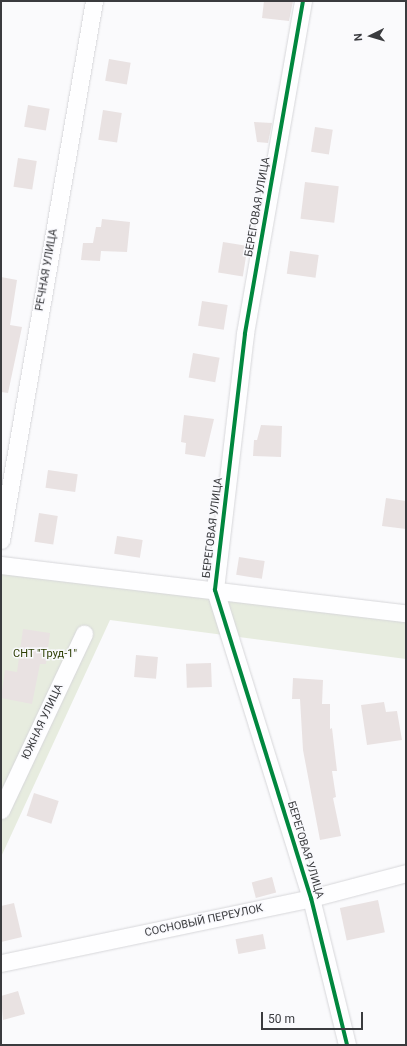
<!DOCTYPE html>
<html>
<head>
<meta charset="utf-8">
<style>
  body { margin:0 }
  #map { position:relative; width:407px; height:1046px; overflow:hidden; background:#fafafc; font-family:Roboto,sans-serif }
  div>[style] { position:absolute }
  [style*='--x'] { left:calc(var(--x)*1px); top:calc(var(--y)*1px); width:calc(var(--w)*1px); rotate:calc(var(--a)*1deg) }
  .green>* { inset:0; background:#e7ecdf }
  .building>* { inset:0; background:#e9e2e2; transform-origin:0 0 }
  .roads { filter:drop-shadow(0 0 1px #d7d7da) drop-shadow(0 0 1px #d7d7da) }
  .minor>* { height:17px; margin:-8.5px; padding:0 8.5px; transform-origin:8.5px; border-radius:8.5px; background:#fefeff }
  .cycleway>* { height:4px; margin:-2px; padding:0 2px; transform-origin:2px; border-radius:2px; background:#00873e }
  span { translate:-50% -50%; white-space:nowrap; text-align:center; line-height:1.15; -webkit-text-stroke:3px #f9f9fd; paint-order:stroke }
  .street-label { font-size:11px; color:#3a3b3e }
  .park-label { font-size:11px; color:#2c3d02 }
  .frame { position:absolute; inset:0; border:2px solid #3a3b3e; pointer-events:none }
  .north { position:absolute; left:351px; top:16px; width:40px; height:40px; -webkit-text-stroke:3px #f9f9fd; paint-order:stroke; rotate:265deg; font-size:11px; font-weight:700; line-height:16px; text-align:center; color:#3a3b3e }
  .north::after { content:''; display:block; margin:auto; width:14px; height:18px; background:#3a3b3e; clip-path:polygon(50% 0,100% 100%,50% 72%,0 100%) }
  .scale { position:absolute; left:261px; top:1012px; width:102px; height:18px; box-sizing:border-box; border:2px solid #3a3b3e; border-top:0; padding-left:5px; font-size:12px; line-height:14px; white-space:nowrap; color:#3a3b3e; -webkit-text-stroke:3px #f9f9fd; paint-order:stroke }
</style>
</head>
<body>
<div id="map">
  <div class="green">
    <i style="clip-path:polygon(1px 571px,406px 616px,406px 659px,110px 620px,1px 857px)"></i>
  </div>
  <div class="building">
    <i style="clip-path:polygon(264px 1px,293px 1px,289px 21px,262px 18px)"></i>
    <i style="left:109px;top:59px;width:22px;height:22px;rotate:10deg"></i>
    <i style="left:28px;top:105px;width:22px;height:22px;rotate:10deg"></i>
    <i style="left:103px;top:110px;width:19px;height:30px;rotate:9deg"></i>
    <i style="clip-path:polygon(254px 122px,272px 123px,268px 143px,257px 142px)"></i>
    <i style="left:315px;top:127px;width:18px;height:25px;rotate:9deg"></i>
    <i style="left:18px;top:158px;width:19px;height:29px;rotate:9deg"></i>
    <i style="left:305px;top:182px;width:34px;height:37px;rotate:7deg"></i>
    <i style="clip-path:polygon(102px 219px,130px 222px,127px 252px,101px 251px,100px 261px,81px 260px,83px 243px,93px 243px,96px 227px,101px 227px)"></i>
    <i style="left:223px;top:242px;width:25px;height:31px;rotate:9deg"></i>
    <i style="left:290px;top:251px;width:29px;height:23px;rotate:8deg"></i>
    <i style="clip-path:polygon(1px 277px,17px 280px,10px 325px,22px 327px,8px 393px,1px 392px)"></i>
    <i style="left:202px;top:301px;width:26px;height:25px;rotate:9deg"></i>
    <i style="left:193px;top:353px;width:27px;height:25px;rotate:10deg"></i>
    <i style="clip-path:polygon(184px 415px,214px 419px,205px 457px,185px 454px,186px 443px,181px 442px)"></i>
    <i style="clip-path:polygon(261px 425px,282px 426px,281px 457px,253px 456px,254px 440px,257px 440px)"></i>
    <i style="left:48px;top:470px;width:30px;height:18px;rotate:8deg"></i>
    <i style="clip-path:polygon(386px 498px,406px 501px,406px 529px,382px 526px)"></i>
    <i style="left:39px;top:513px;width:19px;height:29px;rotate:9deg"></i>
    <i style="left:117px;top:536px;width:26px;height:18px;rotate:9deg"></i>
    <i style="left:239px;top:557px;width:26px;height:18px;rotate:9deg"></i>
    <i style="clip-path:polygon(23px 629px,50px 633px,46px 664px,40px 664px,32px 704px,1px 698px,5px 670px,17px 672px)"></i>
    <i style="left:136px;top:655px;width:22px;height:22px;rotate:5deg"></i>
    <i style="left:211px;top:663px;width:24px;height:25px;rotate:88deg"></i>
    <i style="clip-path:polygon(293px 678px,323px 680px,322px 704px,330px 704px,330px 729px,332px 728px,337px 771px,332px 771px,336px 797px,333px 798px,341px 836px,320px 840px,303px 750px,300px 699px,292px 699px)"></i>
    <i style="clip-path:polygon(384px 702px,386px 712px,397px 711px,402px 740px,367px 745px,361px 705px)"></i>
    <i style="left:34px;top:793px;width:26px;height:24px;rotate:18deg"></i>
    <i style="left:272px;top:877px;width:16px;height:21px;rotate:75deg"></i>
    <i style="left:378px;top:900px;width:33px;height:39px;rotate:78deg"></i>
    <i style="clip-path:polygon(14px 903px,22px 937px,1px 942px,1px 906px)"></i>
    <i style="left:263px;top:934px;width:15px;height:28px;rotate:79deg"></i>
    <i style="clip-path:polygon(18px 991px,25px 1014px,3px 1020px,1px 996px)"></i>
  </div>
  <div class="roads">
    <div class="minor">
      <i style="--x:303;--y:1;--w:338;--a:99.9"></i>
      <i style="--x:245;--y:334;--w:258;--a:96.7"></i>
      <i style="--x:215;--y:590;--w:323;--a:72.7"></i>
      <i style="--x:311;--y:898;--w:151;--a:76.2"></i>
      <i style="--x:1;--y:540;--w:547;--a:-80.21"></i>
      <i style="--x:1;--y:565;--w:408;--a:6.8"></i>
      <i style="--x:1;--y:810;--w:195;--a:-64.8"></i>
      <i style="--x:1;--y:963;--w:317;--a:-11.8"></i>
      <i style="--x:311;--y:898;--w:98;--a:-14.7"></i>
    </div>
  </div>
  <div class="cycleway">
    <i style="--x:303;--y:1;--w:338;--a:99.9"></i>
    <i style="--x:245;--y:334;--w:258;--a:96.7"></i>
    <i style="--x:215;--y:590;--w:323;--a:72.7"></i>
    <i style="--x:311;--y:898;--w:151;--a:76.2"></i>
  </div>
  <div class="street-label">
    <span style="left:258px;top:207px;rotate:-80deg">БЕРЕГОВАЯ УЛИЦА</span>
    <span style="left:47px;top:270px;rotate:-80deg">РЕЧНАЯ УЛИЦА</span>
    <span style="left:213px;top:528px;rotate:-83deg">БЕРЕГОВАЯ УЛИЦА</span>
    <span style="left:43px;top:722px;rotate:-65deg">ЮЖНАЯ УЛИЦА</span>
    <span style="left:305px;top:850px;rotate:73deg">БЕРЕГОВАЯ УЛИЦА</span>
    <span style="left:204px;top:921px;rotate:-12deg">СОСНОВЫЙ ПЕРЕУЛОК</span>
  </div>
  <div class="park-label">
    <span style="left:45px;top:654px">СНТ "Труд-1"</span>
  </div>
  <div class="frame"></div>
  <div class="north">N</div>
  <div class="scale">50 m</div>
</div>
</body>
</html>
